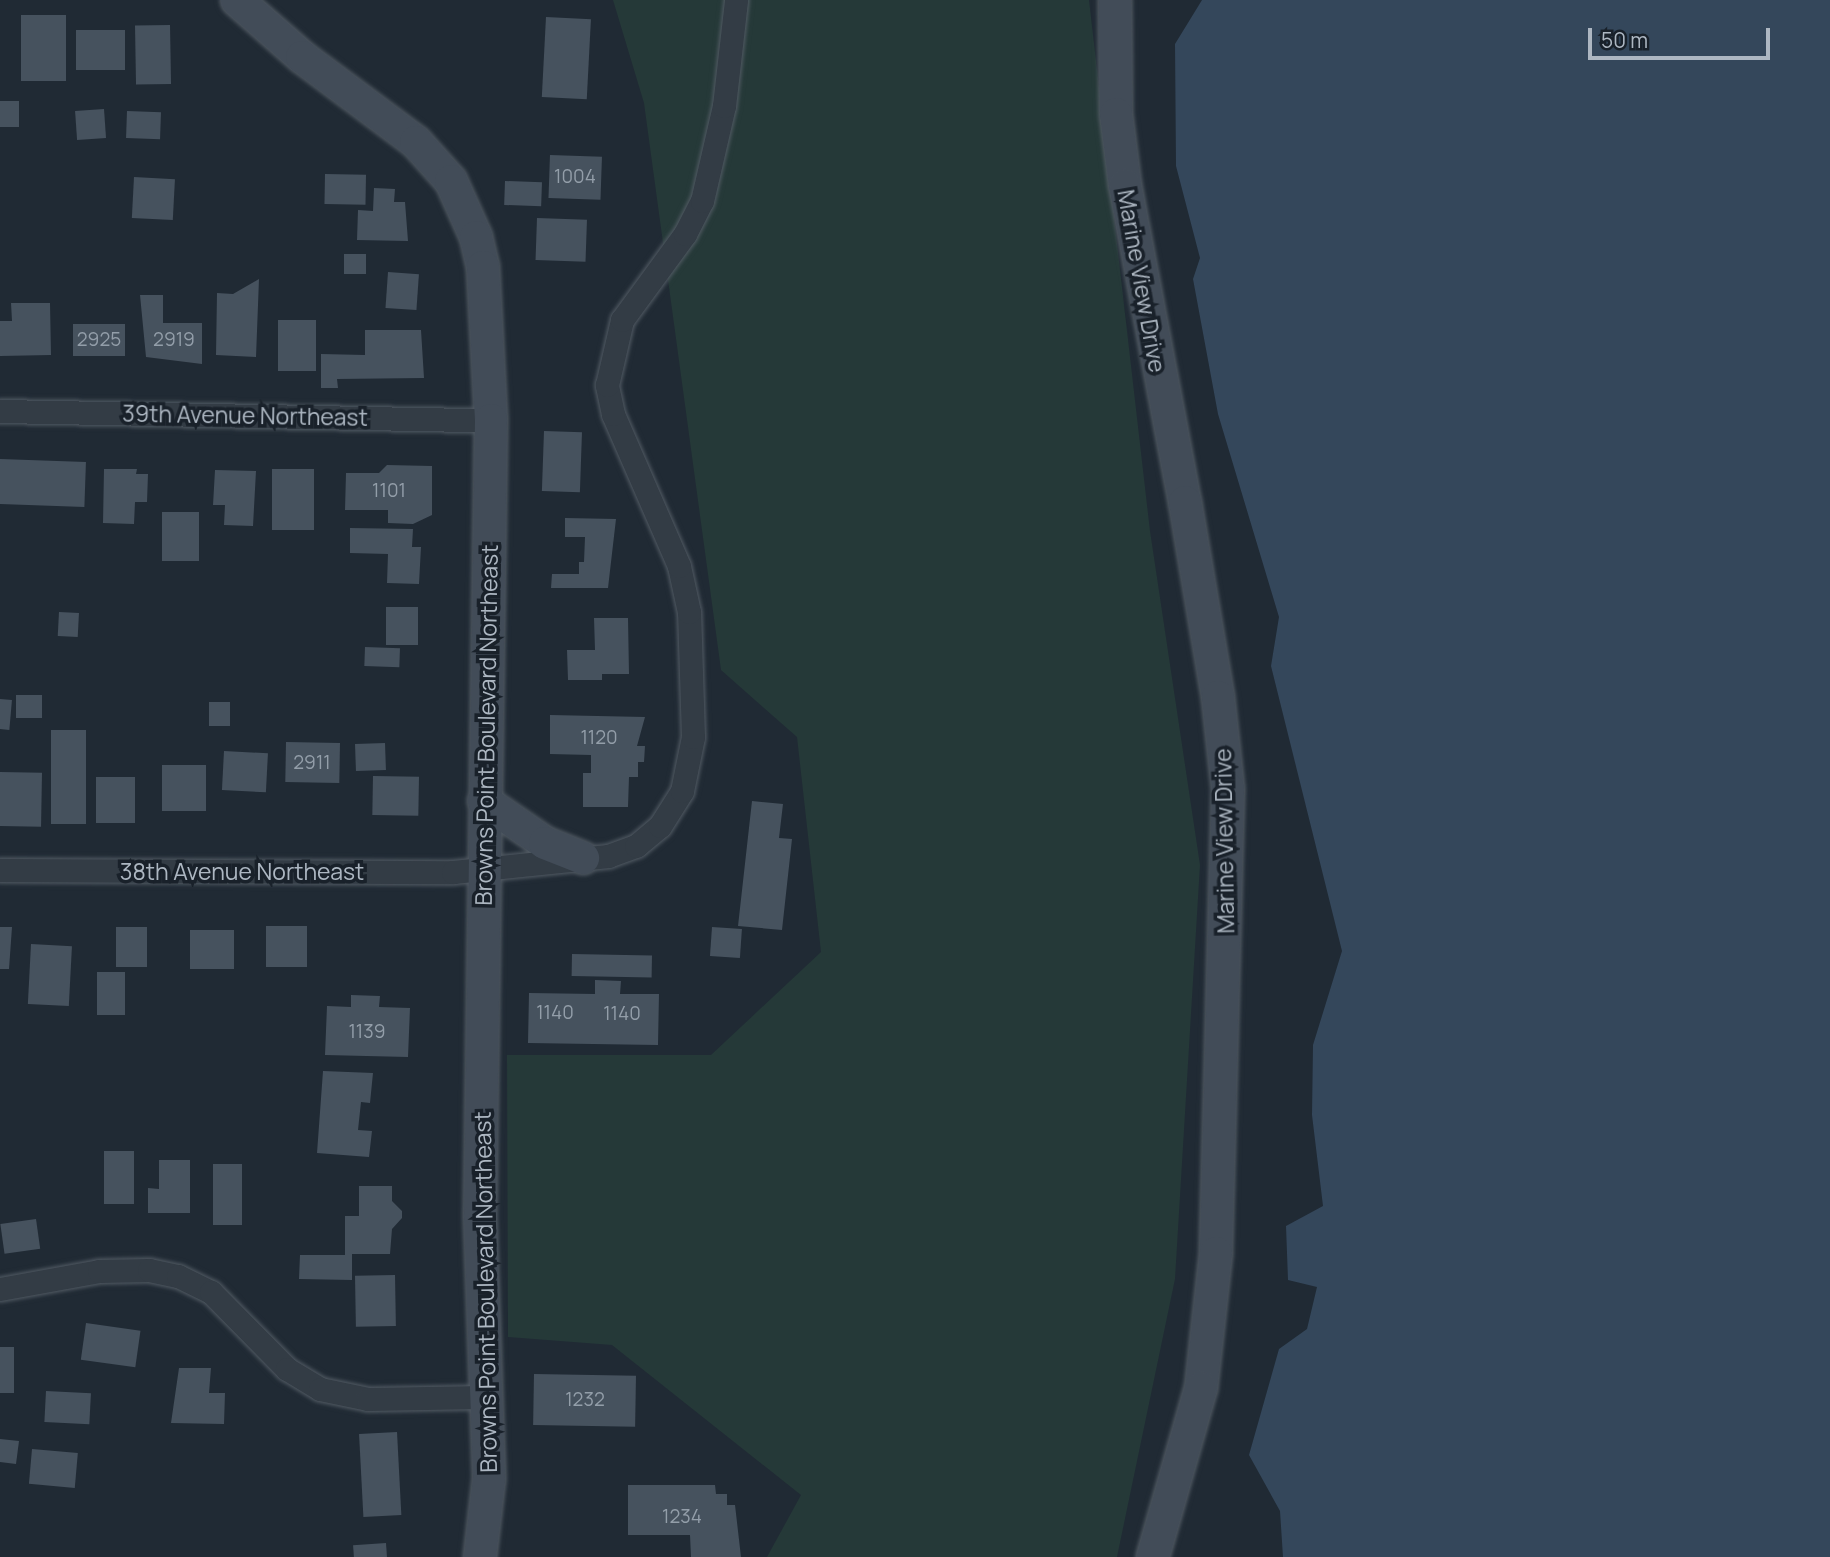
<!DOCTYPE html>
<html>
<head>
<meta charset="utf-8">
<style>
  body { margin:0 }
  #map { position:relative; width:1830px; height:1557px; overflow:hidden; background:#202a34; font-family:Manrope,sans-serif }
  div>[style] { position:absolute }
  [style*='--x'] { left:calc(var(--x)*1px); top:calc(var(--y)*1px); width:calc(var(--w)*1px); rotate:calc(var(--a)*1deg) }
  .green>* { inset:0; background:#253938 }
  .water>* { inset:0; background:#34475b }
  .building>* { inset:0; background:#46525e; transform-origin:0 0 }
  .roads { filter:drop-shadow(0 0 2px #515a63) drop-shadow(0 0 2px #515a63) }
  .street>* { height:23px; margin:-11.5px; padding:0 11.5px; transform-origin:11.5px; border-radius:11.5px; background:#333c45 }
  .secondary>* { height:32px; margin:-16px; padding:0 16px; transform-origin:16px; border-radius:16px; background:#424c58 }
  span { translate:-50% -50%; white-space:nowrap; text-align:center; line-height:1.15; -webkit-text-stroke:7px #19212a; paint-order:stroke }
  .number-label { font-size:19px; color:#939ea9 }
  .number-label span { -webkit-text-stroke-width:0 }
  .street-label { font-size:23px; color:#adb7c2 }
  .scale { position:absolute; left:1588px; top:28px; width:182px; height:32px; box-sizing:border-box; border:4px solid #adb7c2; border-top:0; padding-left:9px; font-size:21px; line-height:24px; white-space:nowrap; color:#adb7c2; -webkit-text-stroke:5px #19212a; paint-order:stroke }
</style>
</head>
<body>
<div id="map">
  <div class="green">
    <i style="clip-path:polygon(613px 0,1089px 0,1150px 531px,1200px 865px,1175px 1279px,1117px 1557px,767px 1557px,801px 1495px,612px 1345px,508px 1337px,507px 1055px,711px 1055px,821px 952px,797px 737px,721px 670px,644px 103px)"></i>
  </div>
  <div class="water">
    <i style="clip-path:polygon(1202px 0,1830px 0,1830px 1557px,1283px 1557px,1280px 1511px,1249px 1455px,1279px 1349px,1307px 1329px,1317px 1287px,1288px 1280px,1286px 1226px,1323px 1206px,1312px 1115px,1313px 1045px,1342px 951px,1271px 666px,1279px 617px,1218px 414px,1193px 279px,1200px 258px,1176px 166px,1175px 44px)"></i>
  </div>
  <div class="building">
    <i style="left:21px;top:15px;width:45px;height:66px"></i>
    <i style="left:546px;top:17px;width:45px;height:80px;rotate:3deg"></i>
    <i style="left:170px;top:25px;width:59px;height:35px;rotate:89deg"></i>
    <i style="left:76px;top:30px;width:49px;height:40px"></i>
    <i style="left:0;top:101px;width:19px;height:26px"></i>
    <i style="left:104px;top:109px;width:29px;height:29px;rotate:86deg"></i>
    <i style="left:127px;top:111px;width:34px;height:27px;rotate:2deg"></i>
    <i style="left:550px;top:155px;width:52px;height:43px;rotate:2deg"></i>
    <i style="left:325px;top:174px;width:41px;height:30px;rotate:1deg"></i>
    <i style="left:134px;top:177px;width:41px;height:41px;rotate:3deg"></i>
    <i style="left:505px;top:181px;width:37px;height:24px;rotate:2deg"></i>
    <i style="clip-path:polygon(374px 188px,395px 189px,394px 202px,405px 202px,408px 241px,357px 240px,358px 210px,373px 211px)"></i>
    <i style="left:537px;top:218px;width:50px;height:42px;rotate:2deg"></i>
    <i style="left:344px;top:254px;width:22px;height:20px"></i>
    <i style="left:388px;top:272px;width:31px;height:36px;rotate:4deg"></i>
    <i style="clip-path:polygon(259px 279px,256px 357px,216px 355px,217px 293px,233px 294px)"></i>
    <i style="clip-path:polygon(140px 295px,163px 295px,163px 323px,202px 323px,202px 364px,146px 357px)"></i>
    <i style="clip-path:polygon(11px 303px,50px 303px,51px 355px,0 356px,0 321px,12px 321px)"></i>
    <i style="left:278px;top:320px;width:38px;height:51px"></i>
    <i style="left:73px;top:324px;width:52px;height:32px"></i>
    <i style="clip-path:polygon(365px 330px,421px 330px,424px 378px,337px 379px,338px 388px,321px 388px,321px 354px,365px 355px)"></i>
    <i style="left:544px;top:431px;width:38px;height:60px;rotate:2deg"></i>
    <i style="left:0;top:459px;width:86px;height:45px;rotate:2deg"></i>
    <i style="clip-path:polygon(387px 465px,432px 466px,432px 515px,413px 524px,388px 523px,388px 510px,345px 510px,346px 473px,379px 473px)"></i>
    <i style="clip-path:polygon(104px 469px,137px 469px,136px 474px,148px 474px,147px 502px,135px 502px,134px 524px,103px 523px)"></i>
    <i style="left:272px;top:469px;width:42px;height:61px"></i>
    <i style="clip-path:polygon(215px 470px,256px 471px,253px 526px,224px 525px,225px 505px,213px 505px)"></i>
    <i style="left:162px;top:512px;width:37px;height:49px"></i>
    <i style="clip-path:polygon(565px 518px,616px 519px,608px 588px,551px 588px,552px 574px,579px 574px,579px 562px,584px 562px,585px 537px,565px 537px)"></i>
    <i style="clip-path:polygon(350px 528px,413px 529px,412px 547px,421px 547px,419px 584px,387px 583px,388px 554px,350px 553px)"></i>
    <i style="left:386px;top:607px;width:32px;height:38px"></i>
    <i style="left:59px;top:612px;width:20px;height:24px;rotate:3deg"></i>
    <i style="clip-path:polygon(594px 618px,628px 618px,629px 674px,602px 674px,602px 680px,568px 680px,567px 650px,595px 650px)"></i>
    <i style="left:365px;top:647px;width:35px;height:19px;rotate:2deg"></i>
    <i style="left:16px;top:695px;width:26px;height:23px"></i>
    <i style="left:0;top:699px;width:12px;height:30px;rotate:5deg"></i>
    <i style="left:209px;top:702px;width:21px;height:24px"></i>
    <i style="clip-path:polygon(550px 715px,645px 717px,637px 746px,645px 746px,644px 762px,638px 762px,638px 777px,629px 777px,628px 807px,583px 807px,583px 773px,591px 773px,591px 755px,550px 754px)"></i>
    <i style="left:51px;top:730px;width:35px;height:94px"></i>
    <i style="left:286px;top:742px;width:54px;height:40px;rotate:1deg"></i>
    <i style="left:385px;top:743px;width:27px;height:30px;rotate:88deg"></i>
    <i style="left:224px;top:751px;width:44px;height:39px;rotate:3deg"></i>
    <i style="left:162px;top:765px;width:44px;height:46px"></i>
    <i style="left:0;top:772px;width:42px;height:54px;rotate:1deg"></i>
    <i style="left:373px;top:776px;width:46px;height:39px;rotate:1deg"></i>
    <i style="left:96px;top:777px;width:39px;height:46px"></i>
    <i style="clip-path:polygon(752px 801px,783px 804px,779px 838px,792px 839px,782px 930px,738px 926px)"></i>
    <i style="left:266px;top:926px;width:41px;height:41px"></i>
    <i style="clip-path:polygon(0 927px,12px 927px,9px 969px,0 969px)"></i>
    <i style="left:116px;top:927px;width:31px;height:40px"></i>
    <i style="left:712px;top:927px;width:30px;height:29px;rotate:4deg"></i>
    <i style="left:190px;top:930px;width:44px;height:39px"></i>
    <i style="left:31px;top:944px;width:41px;height:60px;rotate:3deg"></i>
    <i style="left:572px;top:954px;width:80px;height:22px;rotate:1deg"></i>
    <i style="left:97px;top:972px;width:28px;height:43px"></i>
    <i style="clip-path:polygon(595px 980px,621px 981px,620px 994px,659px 994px,658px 1045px,528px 1043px,529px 993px,595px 994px)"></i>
    <i style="clip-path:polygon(351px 995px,380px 996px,379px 1007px,410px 1008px,408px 1057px,325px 1055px,327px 1006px,351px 1007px)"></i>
    <i style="clip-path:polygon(323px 1071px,373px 1073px,370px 1103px,361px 1102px,358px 1130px,372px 1131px,369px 1157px,317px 1153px)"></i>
    <i style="left:104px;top:1151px;width:30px;height:53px"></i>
    <i style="clip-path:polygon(159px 1160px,190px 1160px,190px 1213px,148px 1213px,148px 1188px,159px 1189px)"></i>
    <i style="left:213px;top:1164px;width:29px;height:61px"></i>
    <i style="clip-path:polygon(359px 1186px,392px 1186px,392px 1201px,402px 1211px,402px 1218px,392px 1229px,390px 1254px,352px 1254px,352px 1280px,299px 1279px,300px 1255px,345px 1255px,345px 1216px,359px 1216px)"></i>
    <i style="left:36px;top:1219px;width:30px;height:36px;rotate:82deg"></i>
    <i style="left:395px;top:1275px;width:51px;height:40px;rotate:89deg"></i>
    <i style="left:86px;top:1323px;width:55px;height:37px;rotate:8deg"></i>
    <i style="left:0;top:1347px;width:14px;height:46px"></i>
    <i style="clip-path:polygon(179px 1368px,211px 1368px,209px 1393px,225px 1393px,224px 1424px,171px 1423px)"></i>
    <i style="left:534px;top:1374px;width:102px;height:51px;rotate:1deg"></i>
    <i style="left:46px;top:1391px;width:45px;height:31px;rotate:3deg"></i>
    <i style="left:397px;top:1432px;width:83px;height:38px;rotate:87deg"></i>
    <i style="clip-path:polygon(0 1439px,19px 1441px,16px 1464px,0 1462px)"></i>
    <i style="left:32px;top:1449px;width:46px;height:35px;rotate:5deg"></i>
    <i style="clip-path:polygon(628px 1485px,715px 1485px,716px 1494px,727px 1494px,727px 1505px,735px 1505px,741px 1557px,691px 1557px,690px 1535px,628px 1535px)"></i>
    <i style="left:386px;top:1543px;width:14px;height:33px;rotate:86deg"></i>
  </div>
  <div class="roads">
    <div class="street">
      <i style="--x:0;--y:411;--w:491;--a:1.1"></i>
      <i style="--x:0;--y:870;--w:453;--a:0.3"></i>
      <i style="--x:453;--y:872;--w:156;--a:-5.9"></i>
      <i style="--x:608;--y:856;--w:30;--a:-20"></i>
      <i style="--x:636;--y:846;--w:31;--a:-40"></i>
      <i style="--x:660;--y:826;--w:41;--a:-57.8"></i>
      <i style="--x:682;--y:791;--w:55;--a:-78.5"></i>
      <i style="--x:693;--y:737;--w:125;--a:-91.8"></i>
      <i style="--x:689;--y:612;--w:47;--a:-102.3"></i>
      <i style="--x:679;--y:566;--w:166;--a:-113.5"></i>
      <i style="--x:613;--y:414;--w:30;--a:-102"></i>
      <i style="--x:607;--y:385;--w:67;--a:-77"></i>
      <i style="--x:622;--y:320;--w:107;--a:-53.8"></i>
      <i style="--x:685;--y:234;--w:37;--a:-63"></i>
      <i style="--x:702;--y:201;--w:98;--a:-77"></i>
      <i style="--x:724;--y:106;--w:107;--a:-83.5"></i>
      <i style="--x:0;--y:1289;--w:101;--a:-10.3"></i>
      <i style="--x:99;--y:1271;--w:50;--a:-1.1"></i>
      <i style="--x:149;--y:1270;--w:30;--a:12"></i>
      <i style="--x:178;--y:1276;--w:37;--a:26"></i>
      <i style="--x:211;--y:1292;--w:108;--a:45.4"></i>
      <i style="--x:287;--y:1369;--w:39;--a:31"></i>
      <i style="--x:320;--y:1389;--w:49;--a:11.8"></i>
      <i style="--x:368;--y:1399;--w:117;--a:-1"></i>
    </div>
    <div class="secondary">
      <i style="--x:237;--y:0;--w:86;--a:41.2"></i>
      <i style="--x:302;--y:57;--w:142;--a:36.7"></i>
      <i style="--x:416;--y:142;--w:52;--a:48.1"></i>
      <i style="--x:451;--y:181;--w:61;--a:65.9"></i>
      <i style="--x:476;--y:237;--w:31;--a:77"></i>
      <i style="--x:483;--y:267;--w:153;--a:87"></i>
      <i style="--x:491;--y:420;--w:796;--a:90.79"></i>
      <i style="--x:480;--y:1216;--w:263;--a:88"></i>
      <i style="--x:489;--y:1479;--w:79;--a:96.6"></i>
      <i style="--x:1115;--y:0;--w:114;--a:89.5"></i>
      <i style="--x:1116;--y:114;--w:72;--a:82.8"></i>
      <i style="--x:1125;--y:185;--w:323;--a:79.3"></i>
      <i style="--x:1185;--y:502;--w:198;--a:80.4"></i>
      <i style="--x:1218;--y:697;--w:93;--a:83.8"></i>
      <i style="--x:1228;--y:789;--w:464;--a:91.5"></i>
      <i style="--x:1216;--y:1253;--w:136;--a:96.3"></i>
      <i style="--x:1201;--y:1388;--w:176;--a:105.9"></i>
      <i style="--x:484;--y:801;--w:74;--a:34.5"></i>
      <i style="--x:545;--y:843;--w:41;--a:21.5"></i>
    </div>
  </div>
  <div class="number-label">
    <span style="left:575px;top:177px">1004</span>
    <span style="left:99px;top:340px">2925</span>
    <span style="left:174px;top:340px">2919</span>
    <span style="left:389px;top:491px">1101</span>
    <span style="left:599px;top:738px">1120</span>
    <span style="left:312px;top:763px">2911</span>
    <span style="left:555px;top:1013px">1140</span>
    <span style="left:622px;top:1014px">1140</span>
    <span style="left:367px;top:1032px">1139</span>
    <span style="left:585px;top:1400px">1232</span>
    <span style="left:682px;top:1517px">1234</span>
  </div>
  <div class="street-label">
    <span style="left:1142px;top:281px;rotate:80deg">Marine View Drive</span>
    <span style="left:245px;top:415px;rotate:1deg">39th Avenue Northeast</span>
    <span style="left:486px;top:725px;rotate:-89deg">Browns Point Boulevard Northeast</span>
    <span style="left:1224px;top:841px;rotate:-91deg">Marine View Drive</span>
    <span style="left:242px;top:871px">38th Avenue Northeast</span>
    <span style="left:485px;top:1292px;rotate:-91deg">Browns Point Boulevard Northeast</span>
  </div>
  <div class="scale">50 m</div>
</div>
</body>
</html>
